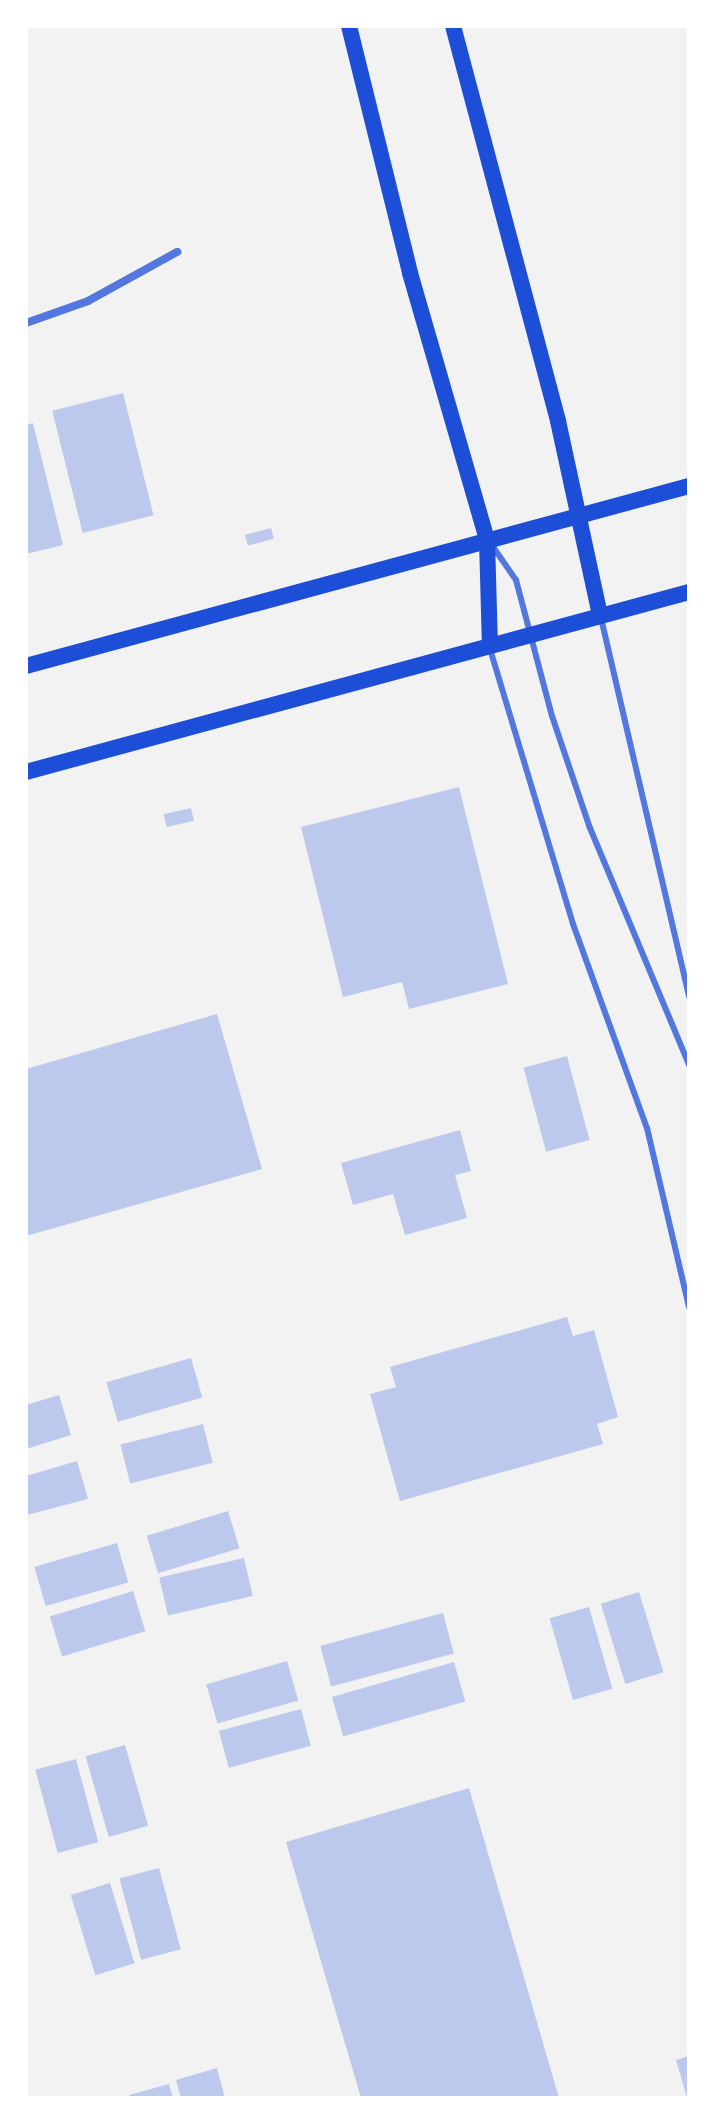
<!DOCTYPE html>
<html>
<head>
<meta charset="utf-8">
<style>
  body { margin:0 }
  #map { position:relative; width:715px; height:2124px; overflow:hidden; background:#f2f2f2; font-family:"Roboto Condensed",sans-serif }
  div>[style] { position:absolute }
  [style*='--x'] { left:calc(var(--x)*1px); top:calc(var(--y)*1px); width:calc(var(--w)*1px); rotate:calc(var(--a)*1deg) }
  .building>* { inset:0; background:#bdc9ec; transform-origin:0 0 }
  .service>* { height:6px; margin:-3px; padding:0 3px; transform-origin:3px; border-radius:3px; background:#5277de }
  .minor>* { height:8px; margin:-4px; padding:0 4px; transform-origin:4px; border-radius:4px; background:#5277de }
  .secondary>* { height:16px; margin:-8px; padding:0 8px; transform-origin:8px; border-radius:8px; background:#1d4ed8 }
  span { translate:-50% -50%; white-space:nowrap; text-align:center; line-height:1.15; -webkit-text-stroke:7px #fff; paint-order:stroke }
  .frame { position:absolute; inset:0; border:28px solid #fff; pointer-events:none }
</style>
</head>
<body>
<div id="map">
  <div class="building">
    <i style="left:123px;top:393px;width:126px;height:73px;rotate:76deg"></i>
    <i style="clip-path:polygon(33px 423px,63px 545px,26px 554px,26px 425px)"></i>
    <i style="left:271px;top:528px;width:11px;height:27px;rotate:75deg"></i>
    <i style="clip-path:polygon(459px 787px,508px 984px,409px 1009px,402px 982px,343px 997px,301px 827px)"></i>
    <i style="left:191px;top:808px;width:13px;height:28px;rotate:77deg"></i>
    <i style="clip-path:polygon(217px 1014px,262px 1169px,26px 1236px,26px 1069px)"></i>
    <i style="left:567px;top:1056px;width:87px;height:45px;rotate:75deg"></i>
    <i style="clip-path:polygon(460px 1130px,471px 1171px,455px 1175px,467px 1218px,405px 1235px,393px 1194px,353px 1205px,341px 1163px)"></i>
    <i style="clip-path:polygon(567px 1317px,573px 1336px,594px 1330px,618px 1417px,597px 1424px,603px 1444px,400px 1501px,370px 1394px,396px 1387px,390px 1367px)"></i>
    <i style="left:191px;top:1358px;width:41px;height:88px;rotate:74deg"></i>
    <i style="clip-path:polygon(59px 1395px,71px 1435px,26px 1449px,26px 1405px)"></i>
    <i style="left:203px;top:1424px;width:40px;height:85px;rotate:76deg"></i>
    <i style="clip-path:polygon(77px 1461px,88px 1499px,27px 1515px,26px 1476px)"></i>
    <i style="left:228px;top:1511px;width:39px;height:85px;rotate:73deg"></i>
    <i style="left:117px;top:1543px;width:41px;height:86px;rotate:74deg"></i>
    <i style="left:244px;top:1558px;width:39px;height:87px;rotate:77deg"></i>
    <i style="left:133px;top:1591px;width:42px;height:87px;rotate:73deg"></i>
    <i style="left:639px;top:1592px;width:84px;height:40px;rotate:73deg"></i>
    <i style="left:589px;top:1607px;width:85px;height:41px;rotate:74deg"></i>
    <i style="left:443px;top:1613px;width:42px;height:127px;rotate:75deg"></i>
    <i style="left:287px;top:1661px;width:41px;height:84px;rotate:74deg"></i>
    <i style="left:454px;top:1662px;width:41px;height:127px;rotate:74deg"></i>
    <i style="left:301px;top:1709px;width:38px;height:85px;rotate:75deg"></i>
    <i style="left:125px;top:1745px;width:84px;height:41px;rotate:74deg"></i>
    <i style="left:76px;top:1759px;width:86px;height:42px;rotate:75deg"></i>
    <i style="clip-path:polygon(469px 1788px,559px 2098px,361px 2098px,286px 1842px)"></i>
    <i style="left:159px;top:1868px;width:84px;height:41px;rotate:75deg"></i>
    <i style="left:110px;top:1883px;width:84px;height:41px;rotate:73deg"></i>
    <i style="clip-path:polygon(689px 2056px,689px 2098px,687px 2098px,676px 2060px)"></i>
    <i style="clip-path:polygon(217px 2068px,225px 2098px,181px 2098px,176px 2080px)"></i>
    <i style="clip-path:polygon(169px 2084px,173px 2098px,130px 2098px,129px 2095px)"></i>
  </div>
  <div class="service">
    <i style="--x:491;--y:544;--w:44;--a:55.2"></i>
    <i style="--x:516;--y:580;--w:141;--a:75.2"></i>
    <i style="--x:552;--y:716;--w:118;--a:71.3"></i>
    <i style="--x:590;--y:828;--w:257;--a:67.3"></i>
    <i style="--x:601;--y:618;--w:389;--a:76.9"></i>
    <i style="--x:490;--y:649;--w:287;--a:73.2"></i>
    <i style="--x:573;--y:924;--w:217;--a:70.1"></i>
    <i style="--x:647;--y:1128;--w:184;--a:76.8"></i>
  </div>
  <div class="minor">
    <i style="--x:26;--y:323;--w:66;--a:-19.5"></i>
    <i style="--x:88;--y:301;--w:102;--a:-28.8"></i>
  </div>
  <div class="secondary">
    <i style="--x:349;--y:26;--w:254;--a:76.1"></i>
    <i style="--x:410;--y:273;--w:278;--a:73.9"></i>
    <i style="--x:487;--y:540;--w:105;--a:88.4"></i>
    <i style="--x:453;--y:26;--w:409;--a:75.1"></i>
    <i style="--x:558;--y:421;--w:199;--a:77.8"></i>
    <i style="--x:26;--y:666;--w:687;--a:-15.19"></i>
    <i style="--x:26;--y:772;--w:687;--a:-15.19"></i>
  </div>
  <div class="frame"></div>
</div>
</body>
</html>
